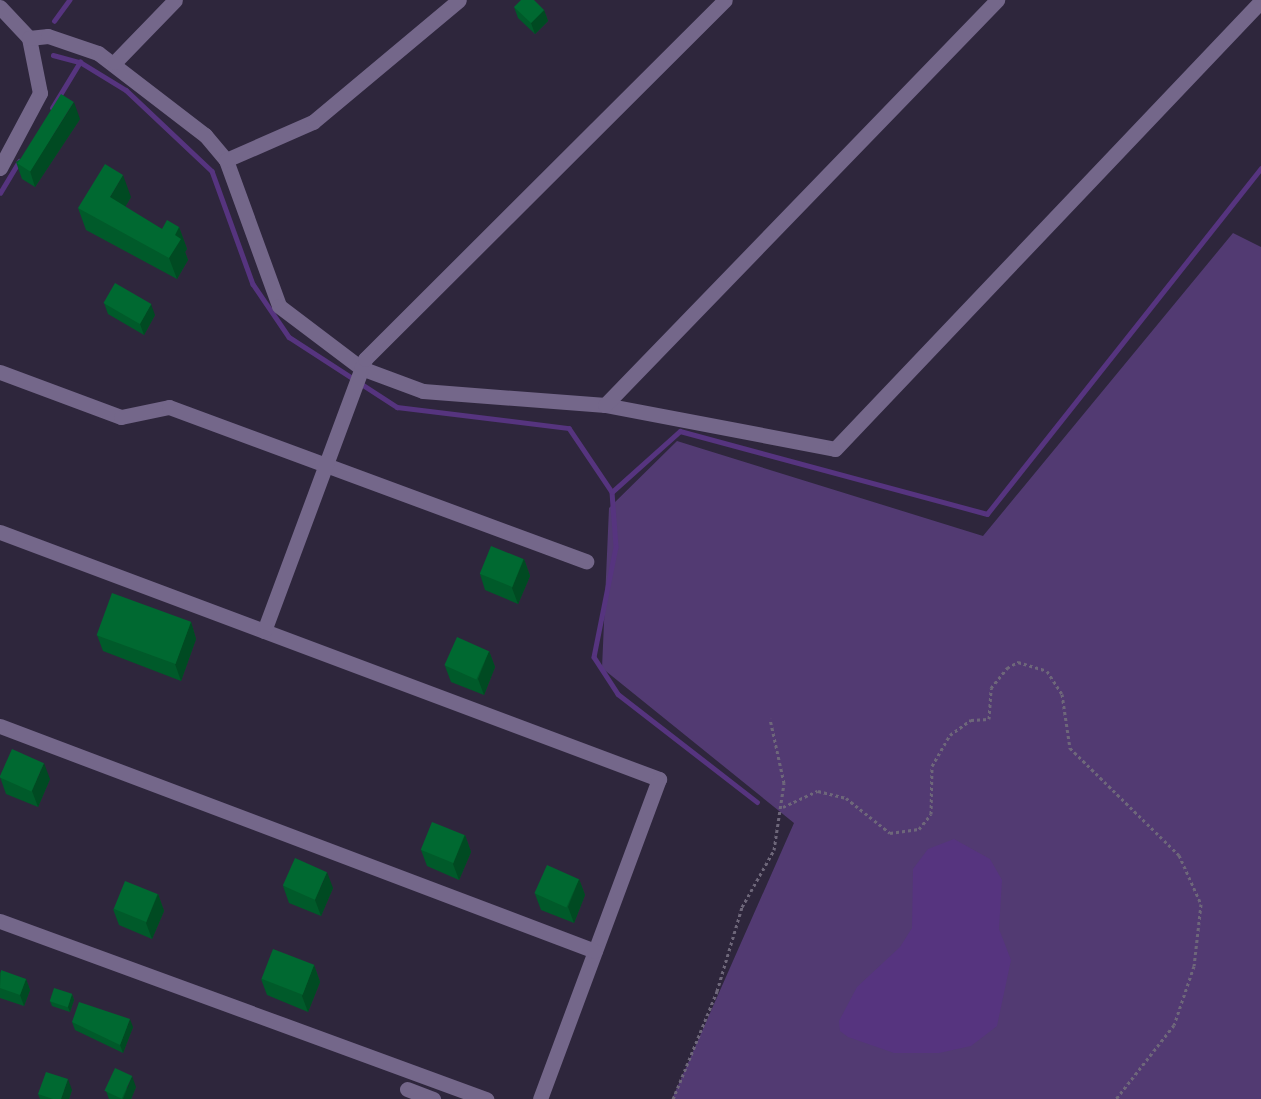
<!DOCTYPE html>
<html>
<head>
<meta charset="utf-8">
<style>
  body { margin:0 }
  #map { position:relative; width:1261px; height:1099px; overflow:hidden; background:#2e263c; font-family:Ubuntu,sans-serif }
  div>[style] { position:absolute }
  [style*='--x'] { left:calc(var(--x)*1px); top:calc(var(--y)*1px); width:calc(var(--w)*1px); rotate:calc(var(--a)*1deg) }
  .green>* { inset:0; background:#523a72 }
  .water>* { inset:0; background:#56347f }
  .stream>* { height:4.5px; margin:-2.25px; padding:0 2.25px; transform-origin:2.25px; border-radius:2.25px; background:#56347f }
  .path>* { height:3px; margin-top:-1.5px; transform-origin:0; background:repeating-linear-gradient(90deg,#6e677a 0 3px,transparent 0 6px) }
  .minor>* { height:15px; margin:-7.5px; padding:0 7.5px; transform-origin:7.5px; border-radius:7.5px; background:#74678a }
  .wall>* { inset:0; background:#005a2a }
  .shaded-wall>* { inset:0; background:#004a22 }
  .building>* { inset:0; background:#006931; transform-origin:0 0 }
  span { translate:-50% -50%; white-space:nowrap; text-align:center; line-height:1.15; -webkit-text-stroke:6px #251c32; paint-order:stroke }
</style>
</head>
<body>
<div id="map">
  <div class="green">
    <i style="clip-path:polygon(1233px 233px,1261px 247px,1261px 1099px,672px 1099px,794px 823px,602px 668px,609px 508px,677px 441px,983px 536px)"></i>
  </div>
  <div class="water">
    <i style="clip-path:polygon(954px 839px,990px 859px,1002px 880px,999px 929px,1011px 960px,997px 1026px,971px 1046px,939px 1053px,894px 1053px,848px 1037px,840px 1031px,839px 1021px,857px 987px,900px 947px,912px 928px,913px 869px,928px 849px)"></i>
  </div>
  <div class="stream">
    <i style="--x:54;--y:21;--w:26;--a:-54"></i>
    <i style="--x:53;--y:55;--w:28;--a:15"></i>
    <i style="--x:80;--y:62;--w:54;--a:31.3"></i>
    <i style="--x:126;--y:90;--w:118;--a:43.3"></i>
    <i style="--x:212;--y:171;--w:120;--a:70.1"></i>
    <i style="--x:253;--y:284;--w:64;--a:55.8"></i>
    <i style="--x:289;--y:337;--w:129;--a:32.9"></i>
    <i style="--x:397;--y:407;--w:173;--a:7"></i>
    <i style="--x:569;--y:428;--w:77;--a:56.1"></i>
    <i style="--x:612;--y:492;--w:55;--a:85.8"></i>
    <i style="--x:616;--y:547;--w:112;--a:101.3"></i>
    <i style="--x:594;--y:657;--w:44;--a:57"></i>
    <i style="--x:618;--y:694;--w:176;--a:37.8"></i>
    <i style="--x:52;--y:108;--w:54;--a:-58.7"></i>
    <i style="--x:0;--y:193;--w:37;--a:-59"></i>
    <i style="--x:612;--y:492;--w:91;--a:-41.9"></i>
    <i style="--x:680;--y:431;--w:318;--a:15.1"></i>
    <i style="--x:987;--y:514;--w:441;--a:-51.6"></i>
  </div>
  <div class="path">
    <i style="--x:783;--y:807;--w:38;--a:-25"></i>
    <i style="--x:818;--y:791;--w:29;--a:14"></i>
    <i style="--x:846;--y:798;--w:56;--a:38.5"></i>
    <i style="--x:890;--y:833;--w:29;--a:-8"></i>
    <i style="--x:919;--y:829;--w:19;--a:-51"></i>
    <i style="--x:931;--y:814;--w:48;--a:-88.8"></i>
    <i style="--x:932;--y:766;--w:36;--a:-60"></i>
    <i style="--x:950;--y:735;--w:26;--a:-36"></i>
    <i style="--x:971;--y:720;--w:18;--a:-3"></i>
    <i style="--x:989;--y:719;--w:31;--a:-86"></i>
    <i style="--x:991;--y:688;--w:26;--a:-51"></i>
    <i style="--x:1007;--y:668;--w:13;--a:-29"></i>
    <i style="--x:1018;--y:662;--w:30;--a:17"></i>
    <i style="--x:1047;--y:671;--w:27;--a:57"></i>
    <i style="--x:1062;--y:694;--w:55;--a:81.6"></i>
    <i style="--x:1070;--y:748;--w:153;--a:44.5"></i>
    <i style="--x:1179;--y:855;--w:54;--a:65.8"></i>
    <i style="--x:1201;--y:904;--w:62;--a:96.4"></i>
    <i style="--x:1194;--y:966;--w:62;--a:108.7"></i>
    <i style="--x:1174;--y:1025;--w:94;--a:128.1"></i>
    <i style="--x:673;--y:1099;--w:117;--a:-67.8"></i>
    <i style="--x:717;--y:991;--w:88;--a:-73.4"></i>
    <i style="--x:742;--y:907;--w:65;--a:-60.7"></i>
    <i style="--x:774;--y:850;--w:68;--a:-81.5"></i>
    <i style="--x:784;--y:783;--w:66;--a:-102.3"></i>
  </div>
  <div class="minor">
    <i style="--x:0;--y:7;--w:42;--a:46.9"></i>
    <i style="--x:29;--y:38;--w:56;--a:78.7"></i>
    <i style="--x:40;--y:93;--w:85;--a:118.1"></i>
    <i style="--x:29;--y:38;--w:19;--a:-6"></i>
    <i style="--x:48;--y:36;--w:53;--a:18.8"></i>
    <i style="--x:98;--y:53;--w:135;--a:37.5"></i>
    <i style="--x:205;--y:135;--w:33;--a:50"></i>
    <i style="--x:226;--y:160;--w:155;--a:70"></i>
    <i style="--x:279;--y:306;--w:103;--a:37.1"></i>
    <i style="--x:361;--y:368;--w:66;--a:20.4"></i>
    <i style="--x:423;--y:391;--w:183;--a:4.4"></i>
    <i style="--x:605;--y:405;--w:234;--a:10.8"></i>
    <i style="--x:835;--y:449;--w:618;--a:-46.44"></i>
    <i style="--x:115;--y:62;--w:86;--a:-45.9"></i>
    <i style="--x:226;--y:160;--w:95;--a:-23.6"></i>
    <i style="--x:313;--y:122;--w:190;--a:-39.9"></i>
    <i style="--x:0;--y:372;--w:129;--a:20.4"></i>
    <i style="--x:121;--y:417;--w:49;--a:-11.8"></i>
    <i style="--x:169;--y:407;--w:445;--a:20.3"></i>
    <i style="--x:605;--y:405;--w:564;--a:-45.93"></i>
    <i style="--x:0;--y:532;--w:704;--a:20.55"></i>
    <i style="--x:659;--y:779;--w:341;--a:110.4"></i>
    <i style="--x:264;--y:631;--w:290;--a:-69.6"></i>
    <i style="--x:365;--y:359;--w:508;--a:-44.92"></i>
    <i style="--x:0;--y:726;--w:636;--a:20.71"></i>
    <i style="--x:0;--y:921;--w:518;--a:20.12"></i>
    <i style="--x:407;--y:1089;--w:28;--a:21"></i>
  </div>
  <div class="wall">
    <i style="clip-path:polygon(514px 7px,544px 10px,548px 21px,535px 34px,518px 18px)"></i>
    <i style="clip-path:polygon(80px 119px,35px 187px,22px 179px,16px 162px)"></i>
    <i style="clip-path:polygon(131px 197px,125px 207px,162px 229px,179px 227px,187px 249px,185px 252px,188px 260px,177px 279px,86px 230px,78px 208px)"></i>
    <i style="clip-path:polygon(104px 303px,155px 315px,144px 335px,108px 314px)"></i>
    <i style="clip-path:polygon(524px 559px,530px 576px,518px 604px,485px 590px,480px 574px)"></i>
    <i style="clip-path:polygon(191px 622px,196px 639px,181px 681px,103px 651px,97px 635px)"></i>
    <i style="clip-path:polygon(489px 651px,495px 667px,484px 695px,451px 682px,445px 666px)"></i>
    <i style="clip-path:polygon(0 777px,50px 779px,38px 807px,6px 794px)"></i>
    <i style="clip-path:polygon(465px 835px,471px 852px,459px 880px,427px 866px,421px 850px)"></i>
    <i style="clip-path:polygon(579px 879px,585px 895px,574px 923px,541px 910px,535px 894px)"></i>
    <i style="clip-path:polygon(283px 886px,333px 888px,321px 916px,289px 903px)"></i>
    <i style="clip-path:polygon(158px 894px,164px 911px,152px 939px,119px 925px,113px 909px)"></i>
    <i style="clip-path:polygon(314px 965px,320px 982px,308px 1012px,267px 995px,261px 979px)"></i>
    <i style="clip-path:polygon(0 972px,26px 979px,30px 990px,24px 1006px,0 998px)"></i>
    <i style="clip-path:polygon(72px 994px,74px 1000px,70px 1012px,52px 1006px,50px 1001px)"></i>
    <i style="clip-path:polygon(72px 1022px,133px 1027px,123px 1053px,75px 1030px)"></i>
    <i style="clip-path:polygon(136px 1087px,131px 1099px,109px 1099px,106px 1091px)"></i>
    <i style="clip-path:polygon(72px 1090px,69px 1099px,40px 1099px,38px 1094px)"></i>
  </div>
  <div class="shaded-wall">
    <i style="clip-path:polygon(544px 10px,548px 21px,535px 34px,531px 23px)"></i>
    <i style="clip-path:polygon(74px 102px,80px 119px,35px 187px,30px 171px)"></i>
    <i style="clip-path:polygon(123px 175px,131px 197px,118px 219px,110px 197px)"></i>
    <i style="clip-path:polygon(179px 227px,187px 249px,185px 252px,188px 260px,177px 279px,169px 258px,175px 235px)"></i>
    <i style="clip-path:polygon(151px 304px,155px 315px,144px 335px,140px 324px)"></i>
    <i style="clip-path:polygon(524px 559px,530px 576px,518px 604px,512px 588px)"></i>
    <i style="clip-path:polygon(191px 622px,196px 639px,181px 681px,175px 664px)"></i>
    <i style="clip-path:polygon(489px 651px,495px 667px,484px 695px,478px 679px)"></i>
    <i style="clip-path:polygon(44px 763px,50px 779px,38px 807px,32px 791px)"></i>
    <i style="clip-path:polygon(465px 835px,471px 852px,459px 880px,453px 864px)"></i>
    <i style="clip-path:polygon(327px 872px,333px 888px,321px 916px,315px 900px)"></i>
    <i style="clip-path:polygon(579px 879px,585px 895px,574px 923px,568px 907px)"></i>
    <i style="clip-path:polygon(158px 894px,164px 911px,152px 939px,146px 923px)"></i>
    <i style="clip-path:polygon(314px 965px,320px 982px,308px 1012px,302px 996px)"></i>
    <i style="clip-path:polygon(26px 979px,30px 990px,24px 1006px,20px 995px)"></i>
    <i style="clip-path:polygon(72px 994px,74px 1000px,70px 1012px,68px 1007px)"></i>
    <i style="clip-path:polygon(130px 1019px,133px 1027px,123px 1053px,120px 1045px)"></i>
    <i style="clip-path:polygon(132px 1076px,136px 1087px,131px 1099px,123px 1099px)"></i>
    <i style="clip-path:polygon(68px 1079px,72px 1090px,69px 1099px,61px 1099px)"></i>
  </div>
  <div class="building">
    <i style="clip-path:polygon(521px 0,534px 0,544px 10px,531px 23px,514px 7px)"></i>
    <i style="left:61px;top:94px;width:15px;height:82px;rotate:32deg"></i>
    <i style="clip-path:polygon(105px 164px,123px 175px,110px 197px,162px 229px,167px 220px,179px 227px,175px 235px,181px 239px,169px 258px,78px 208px)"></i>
    <i style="left:115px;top:283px;width:42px;height:23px;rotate:30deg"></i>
    <i style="left:491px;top:546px;width:35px;height:30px;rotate:22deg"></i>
    <i style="left:112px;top:593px;width:84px;height:45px;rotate:20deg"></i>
    <i style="left:457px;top:637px;width:35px;height:31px;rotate:24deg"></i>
    <i style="left:12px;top:749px;width:35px;height:31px;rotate:24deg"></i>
    <i style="left:432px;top:822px;width:35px;height:30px;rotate:22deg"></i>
    <i style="left:295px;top:858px;width:35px;height:30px;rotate:24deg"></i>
    <i style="left:547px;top:865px;width:35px;height:31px;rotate:24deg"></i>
    <i style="left:125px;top:881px;width:35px;height:30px;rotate:22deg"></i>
    <i style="left:273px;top:949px;width:44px;height:32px;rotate:21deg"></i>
    <i style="clip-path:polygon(1px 970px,26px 979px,20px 995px,0 988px)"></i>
    <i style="left:54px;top:988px;width:19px;height:14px;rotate:18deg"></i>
    <i style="clip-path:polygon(79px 1002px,130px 1019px,120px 1045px,72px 1022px)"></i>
    <i style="left:115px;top:1068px;width:19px;height:25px;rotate:25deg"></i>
    <i style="clip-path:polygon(46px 1072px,68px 1079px,61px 1099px,53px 1099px,38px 1094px)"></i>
  </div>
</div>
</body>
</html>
